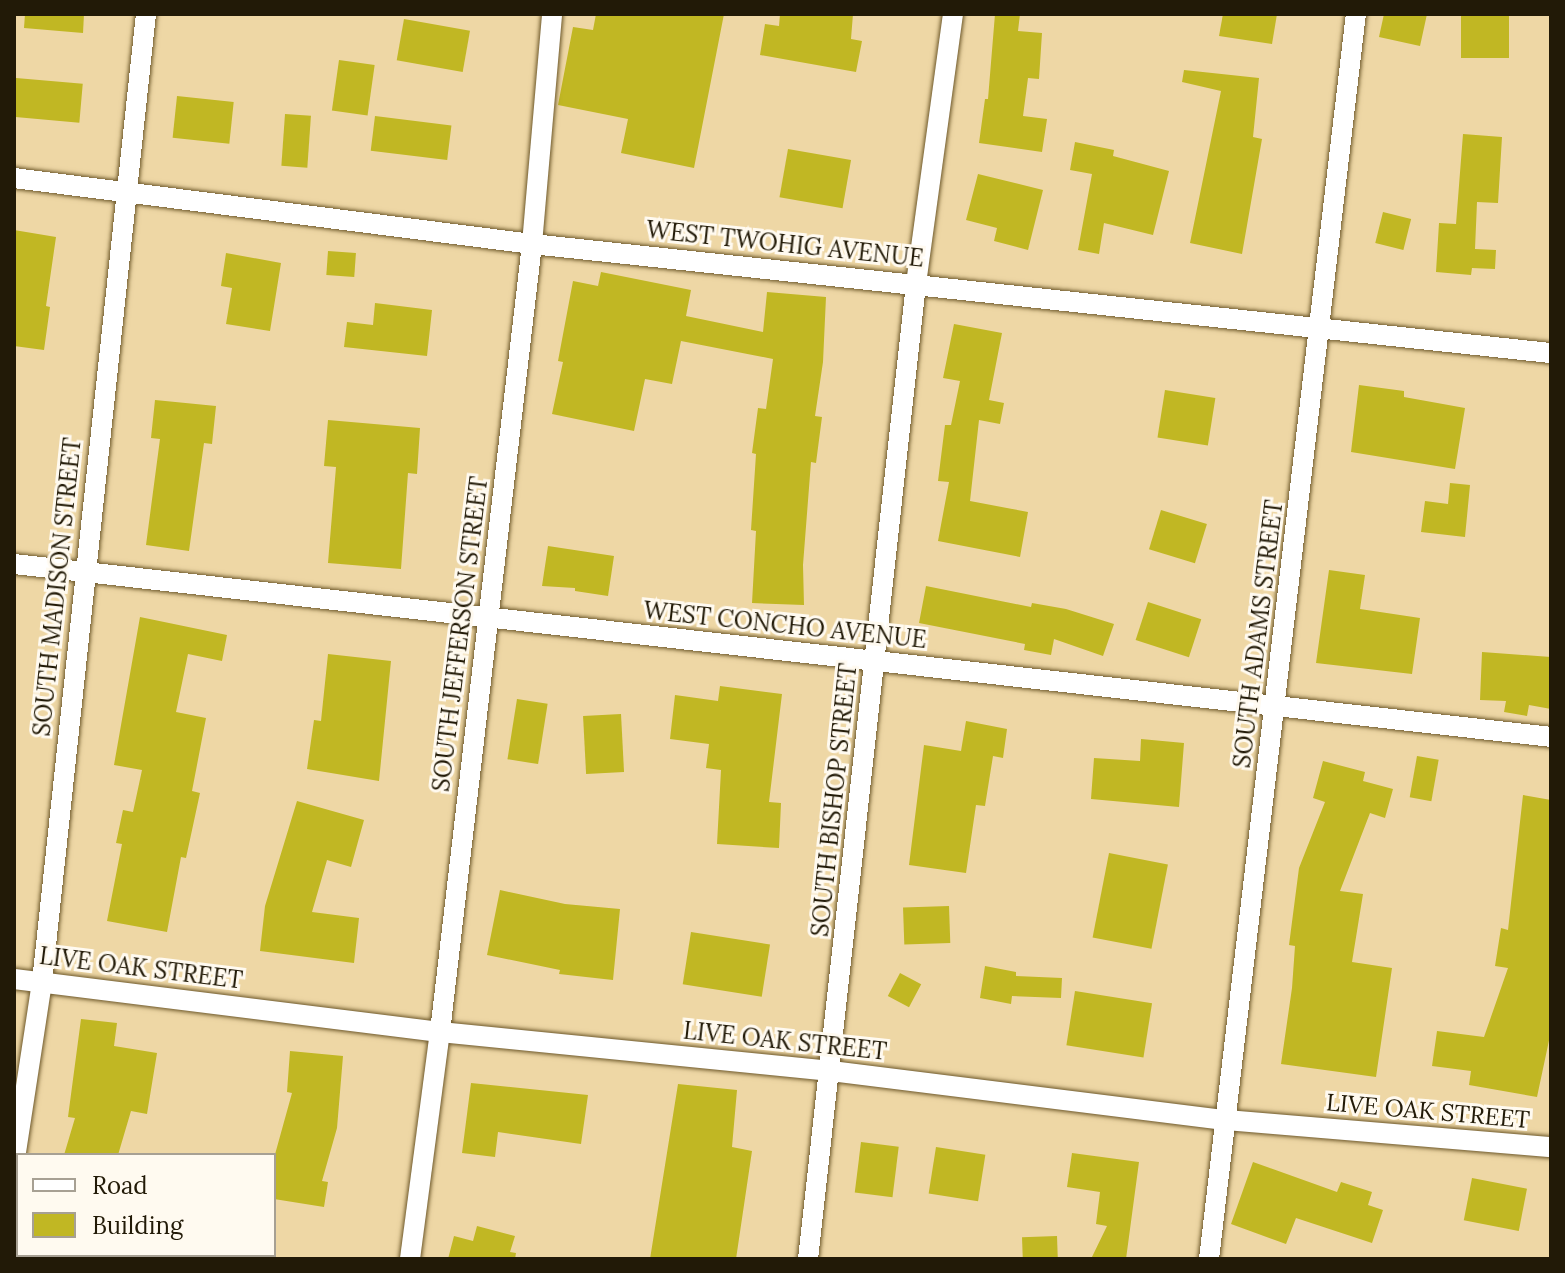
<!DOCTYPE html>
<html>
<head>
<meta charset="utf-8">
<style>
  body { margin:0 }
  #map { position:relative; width:1565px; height:1273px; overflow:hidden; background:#eed7a5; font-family:Lora,serif }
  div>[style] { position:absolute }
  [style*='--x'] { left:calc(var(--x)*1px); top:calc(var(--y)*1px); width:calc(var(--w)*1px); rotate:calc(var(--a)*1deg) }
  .building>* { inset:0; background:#c1b723; transform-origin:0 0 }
  .roads { filter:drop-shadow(0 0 2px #6e592b) drop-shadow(0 0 2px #6e592b) }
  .street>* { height:20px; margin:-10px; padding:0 10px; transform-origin:10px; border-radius:10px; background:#fff }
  span { translate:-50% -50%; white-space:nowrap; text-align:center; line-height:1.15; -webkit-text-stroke:6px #fffaf0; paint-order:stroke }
  .street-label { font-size:24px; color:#221a07 }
  .frame { position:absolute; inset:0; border:16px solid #221a07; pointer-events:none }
  .legend { position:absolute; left:16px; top:1153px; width:260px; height:104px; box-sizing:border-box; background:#fffaf0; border:2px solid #a7a093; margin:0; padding:10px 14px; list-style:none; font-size:24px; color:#221a07 }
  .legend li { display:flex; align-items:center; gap:16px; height:40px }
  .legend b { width:40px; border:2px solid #a7a093 }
</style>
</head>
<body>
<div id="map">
  <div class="building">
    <i style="clip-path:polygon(25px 14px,84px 14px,83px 33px,24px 28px)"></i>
    <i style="clip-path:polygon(596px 14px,724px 14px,694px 168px,621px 153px,628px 119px,558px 105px,573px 27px,593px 30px)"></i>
    <i style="clip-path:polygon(780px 14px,853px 14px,851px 39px,862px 41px,856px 72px,760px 55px,765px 24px,779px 26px)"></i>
    <i style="clip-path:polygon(995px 14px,1020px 14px,1018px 31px,1042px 33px,1039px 79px,1028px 78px,1023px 116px,1047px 119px,1042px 152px,979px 143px,985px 99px,988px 99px)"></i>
    <i style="clip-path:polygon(1223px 14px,1277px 14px,1272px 44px,1219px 36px)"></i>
    <i style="clip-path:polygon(1384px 14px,1427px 14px,1420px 46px,1379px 37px)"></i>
    <i style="left:1461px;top:14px;width:48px;height:44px"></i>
    <i style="left:404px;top:19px;width:67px;height:42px;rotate:10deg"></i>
    <i style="left:339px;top:60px;width:36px;height:51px;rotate:8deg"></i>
    <i style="clip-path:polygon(1184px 70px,1259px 78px,1253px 137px,1262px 139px,1242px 254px,1190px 243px,1221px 91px,1182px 82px)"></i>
    <i style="left:16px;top:78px;width:67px;height:39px;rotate:5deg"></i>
    <i style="left:177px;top:96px;width:57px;height:42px;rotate:6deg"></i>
    <i style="left:285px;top:114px;width:26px;height:52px;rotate:4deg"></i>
    <i style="left:375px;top:116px;width:77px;height:35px;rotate:7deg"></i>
    <i style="clip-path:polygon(1463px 134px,1502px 137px,1498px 203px,1477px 202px,1475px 249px,1496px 250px,1495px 269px,1472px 268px,1471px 275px,1436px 272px,1439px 223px,1456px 224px)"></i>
    <i style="clip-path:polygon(1075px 142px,1114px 150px,1113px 156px,1169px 171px,1153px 235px,1104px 223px,1099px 254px,1078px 250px,1092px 174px,1070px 170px)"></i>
    <i style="left:788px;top:149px;width:64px;height:49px;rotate:10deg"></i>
    <i style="clip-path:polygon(978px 174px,1043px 190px,1028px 250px,994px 241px,997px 228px,966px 220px)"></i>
    <i style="left:1383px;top:212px;width:29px;height:32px;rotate:14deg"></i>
    <i style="clip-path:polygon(14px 230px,56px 237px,46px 306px,50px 307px,44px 350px,14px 346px)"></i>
    <i style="left:328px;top:251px;width:28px;height:24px;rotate:4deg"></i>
    <i style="clip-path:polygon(226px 253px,281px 263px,270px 331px,226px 324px,232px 288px,221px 286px)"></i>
    <i style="clip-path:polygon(601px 272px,691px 290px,686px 316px,763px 332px,767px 292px,826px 297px,823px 362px,815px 416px,822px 417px,816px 463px,811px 462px,803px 565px,804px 605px,752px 603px,756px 531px,751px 530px,756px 454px,752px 453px,758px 408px,766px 409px,773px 359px,681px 341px,672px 384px,645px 379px,634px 431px,552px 414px,563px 362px,558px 361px,573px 281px,598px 286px)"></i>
    <i style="clip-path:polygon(375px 303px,432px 310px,427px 356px,344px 347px,347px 322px,373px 325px)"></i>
    <i style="clip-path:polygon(954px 324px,1002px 333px,989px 400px,1004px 403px,1000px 424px,979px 420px,970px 501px,1028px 512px,1020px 557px,938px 541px,949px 482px,938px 481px,945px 425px,951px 425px,960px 381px,943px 378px)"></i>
    <i style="clip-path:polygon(1359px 385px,1404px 391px,1404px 397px,1465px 408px,1455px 469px,1351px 452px)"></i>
    <i style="left:1165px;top:390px;width:51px;height:48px;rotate:9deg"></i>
    <i style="clip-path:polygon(155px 400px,216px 406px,212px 444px,204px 443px,189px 551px,146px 545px,160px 439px,151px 438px)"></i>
    <i style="clip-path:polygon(328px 420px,420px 428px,417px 474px,408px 473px,401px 569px,328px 563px,336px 467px,324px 466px)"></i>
    <i style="clip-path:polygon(1450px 483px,1470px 485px,1465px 537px,1421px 532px,1425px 501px,1448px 504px)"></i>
    <i style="left:1161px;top:510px;width:48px;height:41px;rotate:17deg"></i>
    <i style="clip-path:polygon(548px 546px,614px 556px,608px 596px,575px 591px,575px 588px,542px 586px)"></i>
    <i style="clip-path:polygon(1329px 570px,1365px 575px,1360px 609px,1420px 618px,1412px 674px,1316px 663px)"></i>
    <i style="clip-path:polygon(926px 586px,1031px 607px,1032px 603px,1066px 609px,1114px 624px,1103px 656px,1054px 639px,1051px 655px,1024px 650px,1025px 644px,919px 623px)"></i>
    <i style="left:1148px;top:602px;width:56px;height:40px;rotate:18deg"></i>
    <i style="clip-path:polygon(140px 617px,227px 635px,222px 661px,188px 654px,176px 712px,206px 718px,192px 791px,200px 793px,186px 858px,181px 857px,167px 932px,107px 921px,122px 844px,116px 843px,123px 810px,133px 812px,142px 770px,114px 765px)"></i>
    <i style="clip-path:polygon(1482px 652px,1551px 657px,1551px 709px,1529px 705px,1527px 716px,1504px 712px,1506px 701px,1480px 700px)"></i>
    <i style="clip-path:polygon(328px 654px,391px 661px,379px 781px,307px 769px,314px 720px,321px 721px)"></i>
    <i style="clip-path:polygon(720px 686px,782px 694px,769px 802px,781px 803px,779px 848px,717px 844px,721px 770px,706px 768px,709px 744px,670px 739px,675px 695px,718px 701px)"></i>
    <i style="left:517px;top:699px;width:31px;height:61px;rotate:9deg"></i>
    <i style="left:621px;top:714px;width:58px;height:38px;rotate:87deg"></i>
    <i style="clip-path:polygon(966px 721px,1007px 729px,1003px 758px,993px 756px,985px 806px,976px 805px,966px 873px,909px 865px,924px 745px,961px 751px)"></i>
    <i style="clip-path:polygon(1141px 739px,1184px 743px,1179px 807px,1091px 799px,1094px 758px,1140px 761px)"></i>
    <i style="left:1417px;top:756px;width:22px;height:42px;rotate:10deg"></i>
    <i style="clip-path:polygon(1323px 761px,1365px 772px,1363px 781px,1393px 789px,1385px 818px,1370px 813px,1340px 891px,1363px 894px,1352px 962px,1392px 968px,1376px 1077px,1281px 1064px,1292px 988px,1295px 946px,1289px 945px,1299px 868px,1325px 802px,1313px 798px)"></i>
    <i style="clip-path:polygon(1523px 795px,1551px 800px,1551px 1031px,1537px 1097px,1469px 1085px,1471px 1071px,1432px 1066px,1437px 1031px,1484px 1037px,1508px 968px,1495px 966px,1501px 928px,1508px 930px)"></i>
    <i style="clip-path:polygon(297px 801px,364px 820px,351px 867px,327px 860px,312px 912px,359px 918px,354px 963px,260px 951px,265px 906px)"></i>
    <i style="left:1109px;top:853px;width:60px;height:86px;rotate:11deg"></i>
    <i style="clip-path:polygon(500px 890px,565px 904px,620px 909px,613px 980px,559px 974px,560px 970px,487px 955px)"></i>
    <i style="left:949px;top:906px;width:37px;height:46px;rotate:88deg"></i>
    <i style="left:691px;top:932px;width:80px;height:53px;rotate:9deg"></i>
    <i style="clip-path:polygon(985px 966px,1016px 972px,1016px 976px,1062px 978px,1061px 998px,1012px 996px,1011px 1004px,980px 998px)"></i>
    <i style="left:900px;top:973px;width:24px;height:26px;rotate:28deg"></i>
    <i style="left:1075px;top:991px;width:78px;height:55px;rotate:9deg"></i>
    <i style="clip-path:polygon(81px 1019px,117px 1023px,114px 1046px,157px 1053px,147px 1114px,131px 1111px,118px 1155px,64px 1155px,75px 1118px,68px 1117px)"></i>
    <i style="clip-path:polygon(290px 1051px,343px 1056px,337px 1128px,322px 1181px,328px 1182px,324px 1207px,274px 1199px,274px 1158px,292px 1093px,287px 1092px)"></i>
    <i style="clip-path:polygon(471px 1083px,588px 1095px,581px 1144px,498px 1132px,495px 1157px,462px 1153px)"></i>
    <i style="clip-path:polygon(678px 1084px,737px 1090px,732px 1147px,752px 1151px,736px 1259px,650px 1259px)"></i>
    <i style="left:861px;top:1142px;width:38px;height:51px;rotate:7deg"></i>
    <i style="left:936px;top:1147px;width:50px;height:47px;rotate:9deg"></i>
    <i style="clip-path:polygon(1072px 1153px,1139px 1162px,1126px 1259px,1091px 1259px,1107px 1226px,1096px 1224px,1100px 1192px,1067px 1187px)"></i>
    <i style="clip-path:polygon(1253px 1162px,1337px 1192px,1341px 1182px,1372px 1192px,1368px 1205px,1383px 1210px,1372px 1243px,1296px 1218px,1286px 1244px,1231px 1224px)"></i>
    <i style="left:1472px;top:1178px;width:56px;height:43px;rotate:11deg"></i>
    <i style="clip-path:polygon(477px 1226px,515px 1236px,510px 1252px,516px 1253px,515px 1259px,448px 1259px,454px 1236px,473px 1241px)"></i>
    <i style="left:1057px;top:1236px;width:23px;height:35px;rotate:88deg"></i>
  </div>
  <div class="roads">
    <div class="street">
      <i style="--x:14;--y:178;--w:522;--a:7.26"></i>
      <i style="--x:532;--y:244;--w:1025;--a:6.11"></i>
      <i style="--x:14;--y:564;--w:1547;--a:6.42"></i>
      <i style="--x:14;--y:979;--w:429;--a:7.1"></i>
      <i style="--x:440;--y:1032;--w:393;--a:5.7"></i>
      <i style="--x:831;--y:1071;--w:399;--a:7.1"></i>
      <i style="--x:1227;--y:1120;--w:325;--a:4.8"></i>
      <i style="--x:14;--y:1165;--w:185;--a:-81.3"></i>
      <i style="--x:42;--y:982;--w:974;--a:-83.87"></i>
      <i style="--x:410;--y:1259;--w:229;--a:-82.5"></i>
      <i style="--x:440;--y:1032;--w:793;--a:-83.34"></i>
      <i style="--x:532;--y:244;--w:231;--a:-85"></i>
      <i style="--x:808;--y:1259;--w:981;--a:-83.68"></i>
      <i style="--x:916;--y:284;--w:273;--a:-82.2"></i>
      <i style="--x:1209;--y:1259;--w:1254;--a:-83.27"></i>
    </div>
  </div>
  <div class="street-label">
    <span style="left:785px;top:244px;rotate:6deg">WEST TWOHIG AVENUE</span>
    <span style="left:57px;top:587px;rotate:-84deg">SOUTH MADISON STREET</span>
    <span style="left:785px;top:625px;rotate:6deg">WEST CONCHO AVENUE</span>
    <span style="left:460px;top:634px;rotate:-83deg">SOUTH JEFFERSON STREET</span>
    <span style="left:1258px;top:634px;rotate:-83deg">SOUTH ADAMS STREET</span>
    <span style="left:834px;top:800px;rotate:-84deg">SOUTH BISHOP STREET</span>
    <span style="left:141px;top:968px;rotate:7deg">LIVE OAK STREET</span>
    <span style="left:785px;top:1041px;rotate:6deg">LIVE OAK STREET</span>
    <span style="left:1428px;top:1111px;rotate:5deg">LIVE OAK STREET</span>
  </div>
  <div class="frame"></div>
  <ul class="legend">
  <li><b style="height:10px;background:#fff"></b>Road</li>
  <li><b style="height:22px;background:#c1b723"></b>Building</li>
  </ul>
</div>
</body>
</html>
